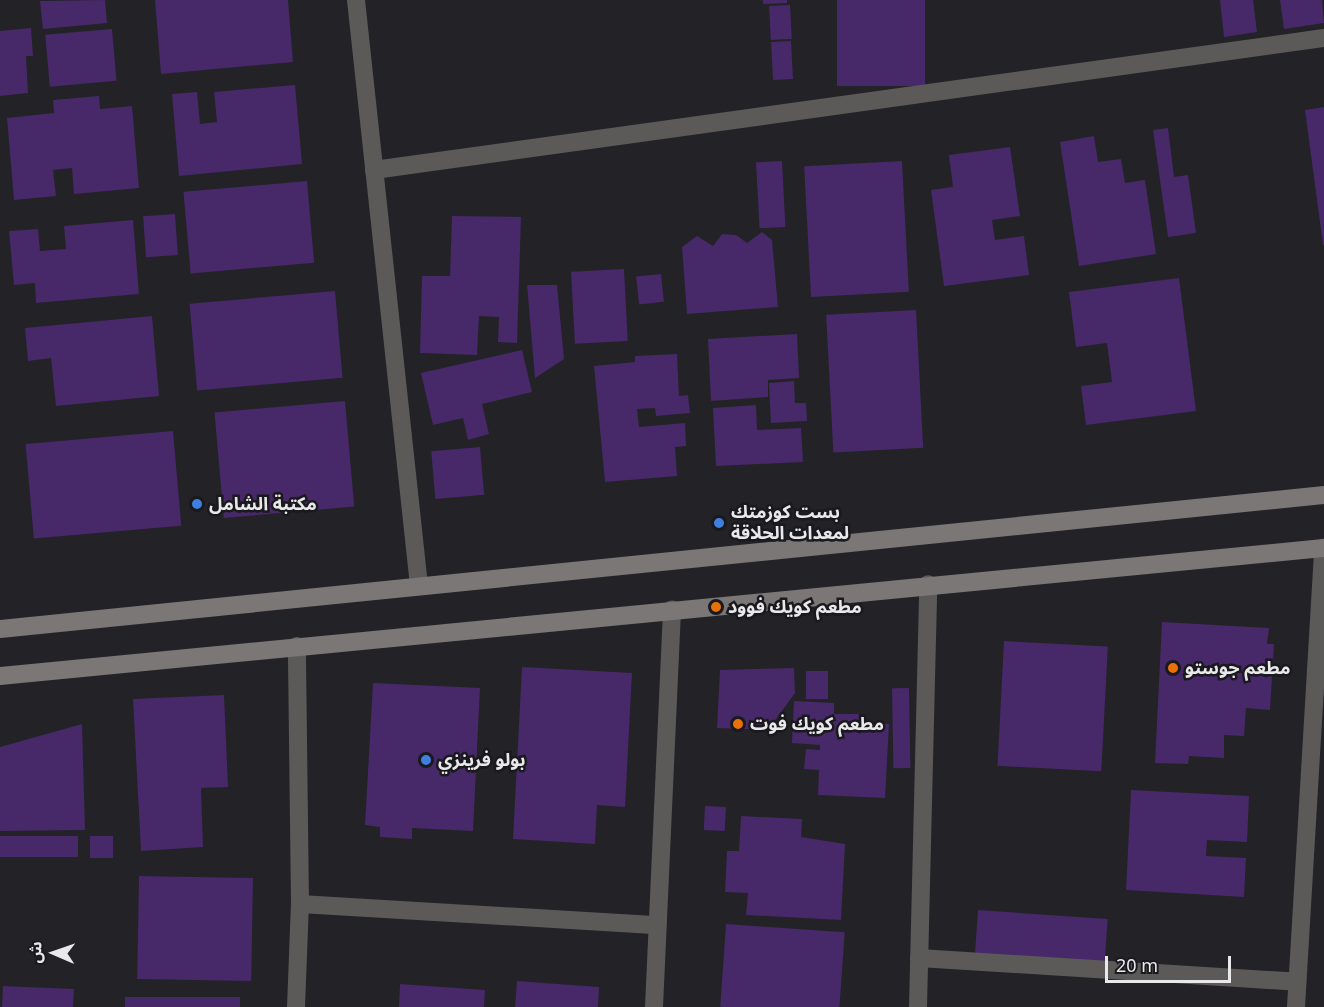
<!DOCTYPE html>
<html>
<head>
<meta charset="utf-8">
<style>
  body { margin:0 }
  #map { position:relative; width:1324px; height:1007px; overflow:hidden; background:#232227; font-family:Georgia,"Noto Sans Arabic",serif }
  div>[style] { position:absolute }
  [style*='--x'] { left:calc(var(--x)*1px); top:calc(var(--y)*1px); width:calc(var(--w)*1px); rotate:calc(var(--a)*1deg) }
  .building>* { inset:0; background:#472868; transform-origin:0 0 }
  .street>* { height:18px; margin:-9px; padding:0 9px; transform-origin:9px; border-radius:9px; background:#5c5959 }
  .secondary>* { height:18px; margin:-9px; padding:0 9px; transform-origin:9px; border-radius:9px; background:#7b7777 }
  .dots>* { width:16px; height:16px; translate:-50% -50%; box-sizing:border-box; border:3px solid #1a191d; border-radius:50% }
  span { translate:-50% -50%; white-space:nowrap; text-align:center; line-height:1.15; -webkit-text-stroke:5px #1a191d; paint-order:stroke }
  .poi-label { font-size:18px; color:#e9e9ec; font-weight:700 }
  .left { translate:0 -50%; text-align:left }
  .north { position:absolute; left:24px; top:923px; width:60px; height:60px; -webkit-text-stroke:4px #1a191d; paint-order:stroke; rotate:272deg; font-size:16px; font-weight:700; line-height:24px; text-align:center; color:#e9e9ec }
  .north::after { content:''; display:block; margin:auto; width:21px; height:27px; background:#e9e9ec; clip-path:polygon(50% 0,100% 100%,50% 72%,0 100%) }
  .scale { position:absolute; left:1105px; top:956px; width:126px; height:27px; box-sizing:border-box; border:3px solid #e9e9ec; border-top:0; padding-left:8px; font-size:18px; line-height:21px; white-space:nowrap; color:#e9e9ec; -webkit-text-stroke:4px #1a191d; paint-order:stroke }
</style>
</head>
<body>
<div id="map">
  <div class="building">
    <i style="clip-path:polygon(105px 0,107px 23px,43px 29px,40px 1px)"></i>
    <i style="clip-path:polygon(155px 0,288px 0,293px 62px,161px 74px)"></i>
    <i style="clip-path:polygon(763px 0,787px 0,787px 3px,763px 4px)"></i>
    <i style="left:837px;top:0;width:88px;height:86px"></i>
    <i style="clip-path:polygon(1220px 0,1253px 0,1257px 32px,1224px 37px)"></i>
    <i style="clip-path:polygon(1280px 0,1322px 0,1324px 23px,1284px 29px)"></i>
    <i style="left:790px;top:5px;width:34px;height:21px;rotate:87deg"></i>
    <i style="clip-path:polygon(31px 28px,33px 56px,26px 56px,28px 93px,0 96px,0 31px)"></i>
    <i style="left:112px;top:29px;width:52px;height:67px;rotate:85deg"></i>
    <i style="left:791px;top:41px;width:38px;height:20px;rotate:87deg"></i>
    <i style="clip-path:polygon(295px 85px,302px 164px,179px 176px,172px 94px,197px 92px,200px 124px,217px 122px,214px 92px)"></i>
    <i style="clip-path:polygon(99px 96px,100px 109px,132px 106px,139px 188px,74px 194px,72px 168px,53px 170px,56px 196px,14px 200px,7px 118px,54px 113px,53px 100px)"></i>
    <i style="clip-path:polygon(1324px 107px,1324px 245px,1323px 245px,1305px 110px)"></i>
    <i style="clip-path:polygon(1168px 128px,1174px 177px,1188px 175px,1196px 233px,1168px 237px,1153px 130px)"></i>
    <i style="clip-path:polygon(1094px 136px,1098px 162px,1121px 159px,1125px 183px,1145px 180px,1156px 254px,1079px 266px,1060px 142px)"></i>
    <i style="clip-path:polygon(1010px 147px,1020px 216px,992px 220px,995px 240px,1024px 236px,1029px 275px,944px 286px,931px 190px,953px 187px,949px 155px)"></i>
    <i style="left:782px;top:161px;width:66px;height:26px;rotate:87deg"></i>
    <i style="left:902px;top:161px;width:131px;height:98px;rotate:87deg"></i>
    <i style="left:307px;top:181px;width:82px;height:124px;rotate:85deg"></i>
    <i style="left:175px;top:214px;width:41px;height:32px;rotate:86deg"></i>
    <i style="clip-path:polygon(452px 216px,521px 217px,517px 343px,498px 342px,499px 317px,479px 316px,477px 355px,420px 353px,422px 276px,450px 276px)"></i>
    <i style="clip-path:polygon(133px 220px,139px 294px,36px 303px,35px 283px,14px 285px,9px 231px,38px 229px,40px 251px,66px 249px,64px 226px)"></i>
    <i style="clip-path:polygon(762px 232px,772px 240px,778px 307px,687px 314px,682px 247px,697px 236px,713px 246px,722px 234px,736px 235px,747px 243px)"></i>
    <i style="left:624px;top:269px;width:72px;height:53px;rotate:87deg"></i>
    <i style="left:661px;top:274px;width:28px;height:25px;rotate:84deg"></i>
    <i style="clip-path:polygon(1179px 278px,1196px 411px,1086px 425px,1081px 386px,1112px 382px,1107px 343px,1076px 347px,1069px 292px)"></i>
    <i style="clip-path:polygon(527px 285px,557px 285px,564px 359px,535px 378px)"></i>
    <i style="left:335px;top:291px;width:87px;height:146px;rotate:85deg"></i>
    <i style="left:916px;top:310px;width:138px;height:90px;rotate:87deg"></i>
    <i style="clip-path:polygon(152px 316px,159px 396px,56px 406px,51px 358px,28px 361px,25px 328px)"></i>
    <i style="clip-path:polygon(797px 334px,799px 378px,768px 380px,768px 397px,711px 401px,708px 339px)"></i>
    <i style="clip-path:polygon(522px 350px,532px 392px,482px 404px,489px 434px,468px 440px,463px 418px,433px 425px,421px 373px)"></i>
    <i style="clip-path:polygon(677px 354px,679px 396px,688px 395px,690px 413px,656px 416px,655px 408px,637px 409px,639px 427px,685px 423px,686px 446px,675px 447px,677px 476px,605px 482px,594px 366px,635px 362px,635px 356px)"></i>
    <i style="clip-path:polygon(794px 381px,795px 403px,806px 403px,807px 421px,771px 423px,769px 383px)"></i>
    <i style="left:345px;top:401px;width:106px;height:131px;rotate:85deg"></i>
    <i style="clip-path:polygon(756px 405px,757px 430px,801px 428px,803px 462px,716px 466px,713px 408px)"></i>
    <i style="left:173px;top:431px;width:95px;height:148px;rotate:85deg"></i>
    <i style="left:480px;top:447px;width:48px;height:49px;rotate:85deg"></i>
    <i style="clip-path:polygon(1162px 622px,1269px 628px,1267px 644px,1274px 644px,1270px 710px,1246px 708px,1244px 736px,1224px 735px,1224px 758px,1189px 756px,1188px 764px,1155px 763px)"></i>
    <i style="left:1004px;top:641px;width:104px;height:125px;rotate:3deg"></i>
    <i style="clip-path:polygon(522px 667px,632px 673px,625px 807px,597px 805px,595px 844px,513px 839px)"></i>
    <i style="clip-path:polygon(794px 668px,795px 693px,768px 730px,717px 728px,720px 670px)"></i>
    <i style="left:806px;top:671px;width:22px;height:28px"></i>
    <i style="clip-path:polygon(373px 683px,480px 688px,473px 831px,412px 828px,412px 839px,380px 837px,380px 827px,365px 825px)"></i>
    <i style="left:909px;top:688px;width:80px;height:17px;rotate:89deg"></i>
    <i style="clip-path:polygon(224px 695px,228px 787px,201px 788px,203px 847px,141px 851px,133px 699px)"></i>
    <i style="clip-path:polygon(794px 701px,834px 703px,834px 714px,859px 714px,859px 722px,889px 724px,885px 798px,818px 795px,819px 770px,804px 769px,806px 749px,820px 750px,820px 745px,792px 743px)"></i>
    <i style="clip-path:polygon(82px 724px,85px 830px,0 831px,0 747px)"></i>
    <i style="clip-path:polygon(1131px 790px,1249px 796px,1247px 842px,1207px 840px,1206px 856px,1246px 858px,1244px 897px,1126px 890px)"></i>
    <i style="left:705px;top:806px;width:21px;height:24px;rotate:3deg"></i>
    <i style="clip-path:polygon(741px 816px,802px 819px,801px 837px,845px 844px,841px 920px,746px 915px,748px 893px,725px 892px,727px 851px,739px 851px)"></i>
    <i style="left:0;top:836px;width:78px;height:21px"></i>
    <i style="left:90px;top:836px;width:23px;height:22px"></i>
    <i style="left:139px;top:876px;width:114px;height:103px;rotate:1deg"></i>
    <i style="left:978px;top:910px;width:130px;height:46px;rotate:4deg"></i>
    <i style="left:726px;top:924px;width:119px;height:83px;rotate:4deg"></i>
    <i style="clip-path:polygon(517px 981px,599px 987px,598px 1007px,515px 1007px)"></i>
    <i style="clip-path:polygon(400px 984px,485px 990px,484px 1007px,399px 1007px)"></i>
    <i style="clip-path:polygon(3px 986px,74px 989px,73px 1007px,2px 1007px)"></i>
    <i style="left:125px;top:997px;width:115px;height:10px"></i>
  </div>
  <div class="street">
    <i style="--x:356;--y:0;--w:589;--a:83.86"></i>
    <i style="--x:374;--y:170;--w:959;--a:-7.91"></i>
    <i style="--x:300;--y:904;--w:358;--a:3.4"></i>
    <i style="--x:919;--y:958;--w:379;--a:3.6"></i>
    <i style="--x:296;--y:1007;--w:103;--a:-87.8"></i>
    <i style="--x:300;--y:904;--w:258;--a:-90.7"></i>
    <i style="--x:654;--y:1007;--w:398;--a:-87.4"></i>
    <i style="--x:918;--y:1007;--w:423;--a:-88.6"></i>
    <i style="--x:1296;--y:1007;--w:460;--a:-86.6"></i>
  </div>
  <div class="secondary">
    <i style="--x:0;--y:629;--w:1331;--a:-5.78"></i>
    <i style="--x:0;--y:676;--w:1330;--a:-5.52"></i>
  </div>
  <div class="dots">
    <i style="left:197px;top:504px;background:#3f7fe0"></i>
    <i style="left:719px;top:523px;background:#3f7fe0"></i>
    <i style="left:716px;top:607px;background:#e8710a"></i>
    <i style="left:1173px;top:668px;background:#e8710a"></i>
    <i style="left:738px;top:724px;background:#e8710a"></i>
    <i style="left:426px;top:760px;background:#3f7fe0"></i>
  </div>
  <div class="poi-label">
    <span class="left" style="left:209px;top:504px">مكتبة الشامل</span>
    <span class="left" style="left:731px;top:523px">بست كوزمتك<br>لمعدات الحلاقة</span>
    <span class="left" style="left:728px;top:607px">مطعم كويك فوود</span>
    <span class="left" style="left:1185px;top:668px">مطعم جوستو</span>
    <span class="left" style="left:750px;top:724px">مطعم كويك فوت</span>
    <span class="left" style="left:438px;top:760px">بولو فرينزي</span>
  </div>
  <div class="north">ش</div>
  <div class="scale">20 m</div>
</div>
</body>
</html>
